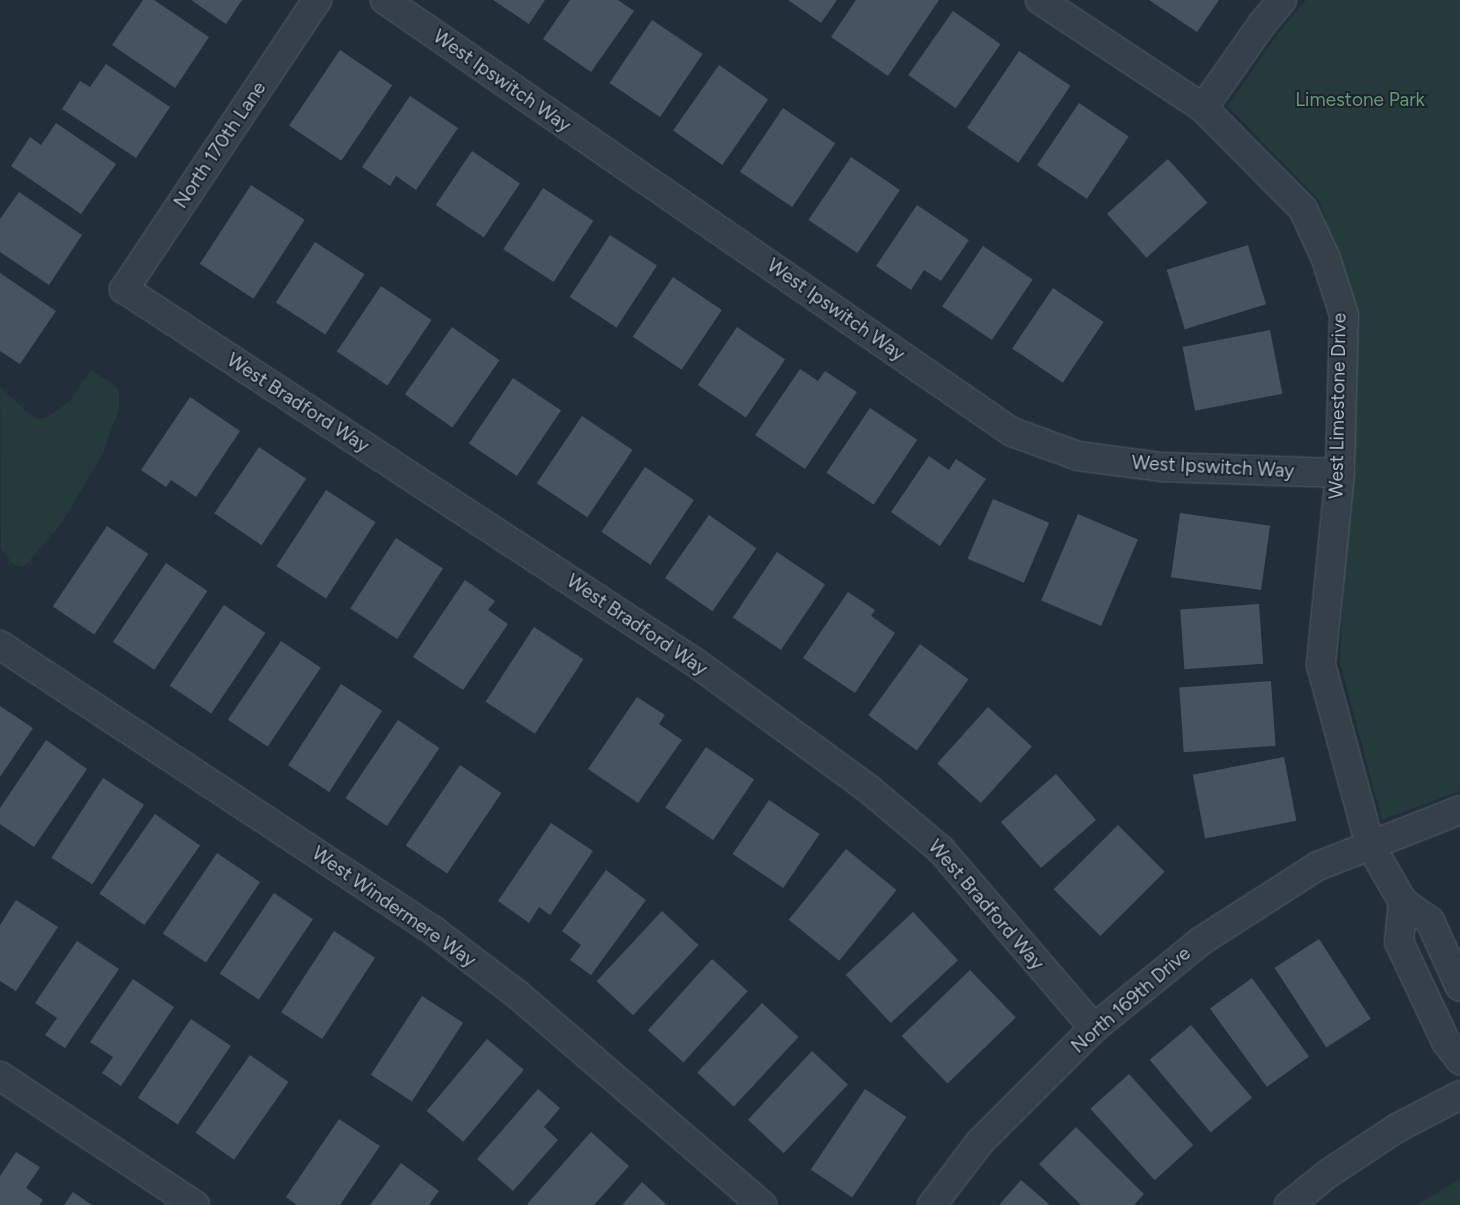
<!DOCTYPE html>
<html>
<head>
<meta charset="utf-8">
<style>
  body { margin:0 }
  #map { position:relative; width:1460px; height:1205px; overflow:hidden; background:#222e3a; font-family:Figtree,sans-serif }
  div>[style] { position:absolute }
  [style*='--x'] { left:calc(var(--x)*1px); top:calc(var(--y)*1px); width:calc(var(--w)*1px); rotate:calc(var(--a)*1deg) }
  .green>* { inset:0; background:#243a3b }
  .building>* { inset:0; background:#465461; transform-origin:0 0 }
  .roads { filter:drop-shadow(0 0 1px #545e68) drop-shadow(0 0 1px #545e68) }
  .minor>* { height:28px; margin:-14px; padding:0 14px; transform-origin:14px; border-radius:14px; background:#36404b }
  span { translate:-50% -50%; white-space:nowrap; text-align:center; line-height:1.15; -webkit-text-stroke:4px #1b252f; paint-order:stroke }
  .street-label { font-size:19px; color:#b1bbc6 }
  .park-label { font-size:19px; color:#699770 }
</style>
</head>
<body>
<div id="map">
  <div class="green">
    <i style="clip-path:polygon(1306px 0,1460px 0,1460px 791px,1382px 820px,1340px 663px,1348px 483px,1349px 297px,1319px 200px,1227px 106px,1277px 35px)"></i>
    <i style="clip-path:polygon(91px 370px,116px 386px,119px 392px,119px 409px,102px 455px,62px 523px,24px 567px,14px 565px,1px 549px,0 387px,29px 414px,39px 419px,47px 417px,70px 401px)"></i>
    <i style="clip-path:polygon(1460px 1179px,1460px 1205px,1417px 1205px,1424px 1200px)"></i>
  </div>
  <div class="building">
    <i style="clip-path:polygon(143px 0,154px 0,209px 37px,175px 88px,112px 45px)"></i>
    <i style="clip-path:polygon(191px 0,242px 0,226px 24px)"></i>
    <i style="clip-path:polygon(493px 0,545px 0,529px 24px)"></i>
    <i style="clip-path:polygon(570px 0,618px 0,634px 11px,591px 72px,543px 39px)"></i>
    <i style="clip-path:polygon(788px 0,837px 0,821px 23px)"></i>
    <i style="clip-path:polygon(856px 0,939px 0,888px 76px,831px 37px)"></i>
    <i style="clip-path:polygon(1149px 0,1219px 0,1197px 32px)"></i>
    <i style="left:953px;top:11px;width:58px;height:78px;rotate:35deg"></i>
    <i style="left:652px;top:20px;width:61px;height:76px;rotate:34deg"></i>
    <i style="left:340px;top:50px;width:63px;height:91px;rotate:34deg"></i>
    <i style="left:1019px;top:51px;width:62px;height:93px;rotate:34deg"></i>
    <i style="clip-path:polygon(106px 64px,170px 107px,136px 158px,62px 109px,80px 81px,90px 87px)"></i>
    <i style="left:719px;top:65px;width:60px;height:80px;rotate:35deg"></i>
    <i style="clip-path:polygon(410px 96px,458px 128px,416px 190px,396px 176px,390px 186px,362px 167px)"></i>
    <i style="left:1079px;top:103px;width:60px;height:75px;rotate:34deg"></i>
    <i style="left:783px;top:108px;width:63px;height:77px;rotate:34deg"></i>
    <i style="clip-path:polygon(56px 123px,116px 164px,81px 214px,11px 166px,30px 137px,41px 145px)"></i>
    <i style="left:472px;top:151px;width:58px;height:65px;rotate:34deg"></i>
    <i style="left:851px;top:157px;width:59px;height:76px;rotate:34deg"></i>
    <i style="left:1168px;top:159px;width:59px;height:82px;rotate:48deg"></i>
    <i style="left:251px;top:185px;width:64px;height:94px;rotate:33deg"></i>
    <i style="left:543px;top:188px;width:60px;height:73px;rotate:33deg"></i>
    <i style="clip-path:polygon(19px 192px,82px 235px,49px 285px,0 252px,0 219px)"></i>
    <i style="clip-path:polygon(917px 205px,969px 240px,941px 281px,924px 270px,911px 290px,876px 266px)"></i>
    <i style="left:610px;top:235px;width:56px;height:74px;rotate:33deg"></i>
    <i style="left:315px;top:242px;width:59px;height:72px;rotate:33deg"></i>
    <i style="left:1248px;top:245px;width:62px;height:85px;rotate:73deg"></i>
    <i style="left:983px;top:246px;width:60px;height:73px;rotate:34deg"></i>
    <i style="clip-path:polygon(0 273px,56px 311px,20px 364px,0 351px)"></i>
    <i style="left:673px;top:277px;width:59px;height:72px;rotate:34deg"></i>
    <i style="left:381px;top:286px;width:61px;height:79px;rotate:34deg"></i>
    <i style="left:1053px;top:288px;width:61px;height:73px;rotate:34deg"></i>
    <i style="left:452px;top:327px;width:58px;height:82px;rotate:35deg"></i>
    <i style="left:737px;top:327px;width:58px;height:70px;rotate:34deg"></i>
    <i style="left:1270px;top:330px;width:65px;height:89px;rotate:79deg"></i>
    <i style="clip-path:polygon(800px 369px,818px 381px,825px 371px,857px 392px,805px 469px,755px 435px)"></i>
    <i style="left:513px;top:378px;width:58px;height:79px;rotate:34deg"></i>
    <i style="clip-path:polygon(190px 397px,240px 431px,196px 497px,171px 480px,166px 487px,141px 470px)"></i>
    <i style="left:870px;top:408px;width:57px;height:78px;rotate:34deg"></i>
    <i style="left:582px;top:416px;width:61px;height:81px;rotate:34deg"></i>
    <i style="left:259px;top:447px;width:57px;height:80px;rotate:34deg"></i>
    <i style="clip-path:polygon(929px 456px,949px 470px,956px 459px,986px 479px,940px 546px,891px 512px)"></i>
    <i style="left:645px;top:467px;width:59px;height:78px;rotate:34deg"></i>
    <i style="left:326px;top:490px;width:59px;height:91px;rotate:33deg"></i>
    <i style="left:993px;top:499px;width:61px;height:65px;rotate:23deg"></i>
    <i style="left:1180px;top:513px;width:91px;height:65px;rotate:8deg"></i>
    <i style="left:1078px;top:514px;width:65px;height:94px;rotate:23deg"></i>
    <i style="left:709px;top:515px;width:58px;height:77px;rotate:35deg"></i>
    <i style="left:107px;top:526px;width:50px;height:97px;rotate:34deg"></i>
    <i style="left:396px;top:538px;width:56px;height:84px;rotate:33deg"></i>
    <i style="left:777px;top:552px;width:58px;height:79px;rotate:34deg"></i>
    <i style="left:166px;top:563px;width:50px;height:95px;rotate:34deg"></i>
    <i style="clip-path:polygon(465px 580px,495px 601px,488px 610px,508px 624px,463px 690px,413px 657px)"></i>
    <i style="clip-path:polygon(848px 592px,875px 610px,871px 616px,895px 633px,855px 693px,803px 658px)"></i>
    <i style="left:1259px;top:604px;width:60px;height:79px;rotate:86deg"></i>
    <i style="left:224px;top:605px;width:50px;height:97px;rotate:34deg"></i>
    <i style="left:534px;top:627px;width:59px;height:89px;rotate:33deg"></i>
    <i style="left:281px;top:641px;width:48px;height:95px;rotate:34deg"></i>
    <i style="left:920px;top:644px;width:60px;height:88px;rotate:36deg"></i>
    <i style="left:1271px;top:681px;width:65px;height:92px;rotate:86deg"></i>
    <i style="left:341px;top:684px;width:49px;height:97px;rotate:33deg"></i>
    <i style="clip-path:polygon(637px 697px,665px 715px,659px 724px,682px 740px,638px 803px,588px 769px)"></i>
    <i style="clip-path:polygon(0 706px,33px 728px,0 777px)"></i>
    <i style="left:988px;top:707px;width:59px;height:76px;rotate:42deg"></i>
    <i style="left:398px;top:720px;width:50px;height:94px;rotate:34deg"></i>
    <i style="clip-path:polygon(46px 740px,87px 769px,34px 847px,0 824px,0 808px)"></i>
    <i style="left:706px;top:747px;width:58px;height:73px;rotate:34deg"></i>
    <i style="left:1284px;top:757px;width:65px;height:93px;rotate:79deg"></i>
    <i style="left:460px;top:765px;width:50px;height:97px;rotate:34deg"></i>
    <i style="left:1056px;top:774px;width:61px;height:73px;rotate:49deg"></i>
    <i style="left:103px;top:778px;width:49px;height:95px;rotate:33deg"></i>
    <i style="left:769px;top:800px;width:61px;height:65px;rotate:34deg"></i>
    <i style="left:155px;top:814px;width:55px;height:97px;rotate:35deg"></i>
    <i style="clip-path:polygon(551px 823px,593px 851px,550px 915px,539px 907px,529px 923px,498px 901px)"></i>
    <i style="left:1118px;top:825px;width:66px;height:91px;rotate:45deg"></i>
    <i style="left:846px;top:849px;width:65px;height:91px;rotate:39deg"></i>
    <i style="left:217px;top:853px;width:52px;height:97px;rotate:34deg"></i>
    <i style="clip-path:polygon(606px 870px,646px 900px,591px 975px,570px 960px,581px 945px,562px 931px)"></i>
    <i style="left:274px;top:893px;width:47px;height:97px;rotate:34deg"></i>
    <i style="clip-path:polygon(16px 900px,58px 927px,16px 991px,0 981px,0 925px)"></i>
    <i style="left:662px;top:911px;width:50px;height:96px;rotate:43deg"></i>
    <i style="left:913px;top:912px;width:66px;height:92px;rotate:47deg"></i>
    <i style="left:334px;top:931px;width:49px;height:97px;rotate:33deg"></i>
    <i style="left:1319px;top:939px;width:95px;height:53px;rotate:57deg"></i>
    <i style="clip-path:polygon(77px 941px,119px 969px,65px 1048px,45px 1035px,57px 1018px,35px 1003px)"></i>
    <i style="left:712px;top:959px;width:48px;height:96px;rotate:42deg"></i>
    <i style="left:970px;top:970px;width:66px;height:95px;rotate:46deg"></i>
    <i style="left:1252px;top:978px;width:97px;height:52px;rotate:54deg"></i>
    <i style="clip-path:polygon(133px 979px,174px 1007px,121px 1086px,102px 1073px,113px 1057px,90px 1042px)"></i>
    <i style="left:422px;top:996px;width:49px;height:94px;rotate:33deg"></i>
    <i style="left:762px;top:1003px;width:50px;height:95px;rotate:43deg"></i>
    <i style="left:191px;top:1019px;width:48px;height:95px;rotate:34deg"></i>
    <i style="left:1191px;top:1025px;width:95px;height:54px;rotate:50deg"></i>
    <i style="left:487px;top:1039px;width:48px;height:94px;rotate:40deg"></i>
    <i style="left:812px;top:1051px;width:49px;height:94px;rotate:43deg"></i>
    <i style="left:250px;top:1055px;width:47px;height:95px;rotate:35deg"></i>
    <i style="left:1129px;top:1074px;width:96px;height:52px;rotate:48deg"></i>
    <i style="clip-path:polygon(538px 1089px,560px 1108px,544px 1127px,558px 1140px,513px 1191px,477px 1159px)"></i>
    <i style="left:865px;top:1089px;width:50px;height:97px;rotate:34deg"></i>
    <i style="clip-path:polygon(339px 1119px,380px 1146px,340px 1205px,297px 1205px,286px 1197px)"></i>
    <i style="clip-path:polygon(1076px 1127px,1144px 1194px,1134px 1205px,1081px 1205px,1039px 1164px)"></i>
    <i style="clip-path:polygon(591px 1132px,629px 1166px,594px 1205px,528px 1205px,527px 1204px)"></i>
    <i style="clip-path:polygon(16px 1152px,40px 1167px,26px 1188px,43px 1200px,39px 1205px,0 1205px,0 1176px)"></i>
    <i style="clip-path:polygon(401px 1163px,439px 1191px,429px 1205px,370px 1205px)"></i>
    <i style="clip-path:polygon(1021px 1180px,1050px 1205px,999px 1205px)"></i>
    <i style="clip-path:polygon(642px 1182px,667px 1205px,622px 1205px)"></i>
    <i style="clip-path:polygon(73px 1192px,92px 1205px,64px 1205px)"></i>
  </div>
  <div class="roads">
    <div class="minor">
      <i style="--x:317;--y:0;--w:348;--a:123.7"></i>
      <i style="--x:124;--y:289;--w:683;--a:33.18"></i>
      <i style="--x:696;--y:663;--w:215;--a:36.1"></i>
      <i style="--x:870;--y:790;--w:93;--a:40.2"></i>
      <i style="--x:941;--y:850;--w:235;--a:49.3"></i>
      <i style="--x:385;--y:0;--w:761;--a:34.57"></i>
      <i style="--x:1012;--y:432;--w:70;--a:20"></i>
      <i style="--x:1078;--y:456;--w:85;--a:7.5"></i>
      <i style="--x:1162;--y:467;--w:178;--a:1.9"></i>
      <i style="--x:1040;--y:0;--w:196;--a:33.5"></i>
      <i style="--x:1203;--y:108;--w:142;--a:45.3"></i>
      <i style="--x:1303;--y:209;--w:55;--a:65.3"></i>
      <i style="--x:1326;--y:259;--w:59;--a:72.2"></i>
      <i style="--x:1344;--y:315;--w:158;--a:91.5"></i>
      <i style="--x:1340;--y:473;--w:193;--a:95.7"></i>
      <i style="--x:1321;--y:665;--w:187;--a:74.8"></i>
      <i style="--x:1370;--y:845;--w:66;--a:59.9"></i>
      <i style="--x:1403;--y:902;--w:33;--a:35"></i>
      <i style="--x:1430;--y:921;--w:72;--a:65.6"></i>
      <i style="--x:1203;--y:108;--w:103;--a:-54.9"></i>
      <i style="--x:1262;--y:24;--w:31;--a:-50"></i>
      <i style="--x:0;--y:645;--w:520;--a:33.38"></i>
      <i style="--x:434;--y:931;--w:106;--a:37.3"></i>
      <i style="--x:518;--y:995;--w:322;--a:40.7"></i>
      <i style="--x:1403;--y:902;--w:40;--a:95.7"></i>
      <i style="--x:1399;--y:942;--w:110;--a:64.8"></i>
      <i style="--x:1446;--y:1042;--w:23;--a:52"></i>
      <i style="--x:0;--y:1076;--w:234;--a:33.5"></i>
      <i style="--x:932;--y:1205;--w:79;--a:-52.7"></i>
      <i style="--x:980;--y:1142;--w:161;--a:-45"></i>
      <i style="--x:1094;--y:1028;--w:138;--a:-39.1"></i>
      <i style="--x:1201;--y:941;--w:139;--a:-32.7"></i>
      <i style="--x:1318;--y:866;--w:153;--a:-21.5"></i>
      <i style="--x:1289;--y:1205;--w:51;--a:-38.7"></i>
      <i style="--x:1329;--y:1173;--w:82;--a:-33.5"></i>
      <i style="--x:1397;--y:1128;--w:71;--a:-27.6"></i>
    </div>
  </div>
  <div class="street-label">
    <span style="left:502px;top:81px;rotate:35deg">West Ipswitch Way</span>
    <span style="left:220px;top:145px;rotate:-56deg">North 170th Lane</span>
    <span style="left:836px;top:310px;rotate:35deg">West Ipswitch Way</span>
    <span style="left:298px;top:403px;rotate:33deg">West Bradford Way</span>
    <span style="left:1338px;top:406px;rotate:-89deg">West Limestone Drive</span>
    <span style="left:1213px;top:467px;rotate:3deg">West Ipswitch Way</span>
    <span style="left:637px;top:625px;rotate:34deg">West Bradford Way</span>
    <span style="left:986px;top:905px;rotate:49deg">West Bradford Way</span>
    <span style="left:394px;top:907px;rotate:35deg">West Windermere Way</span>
    <span style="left:1131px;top:1000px;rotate:-41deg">North 169th Drive</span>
  </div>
  <div class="park-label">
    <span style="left:1360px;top:100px">Limestone Park</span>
  </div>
</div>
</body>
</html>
